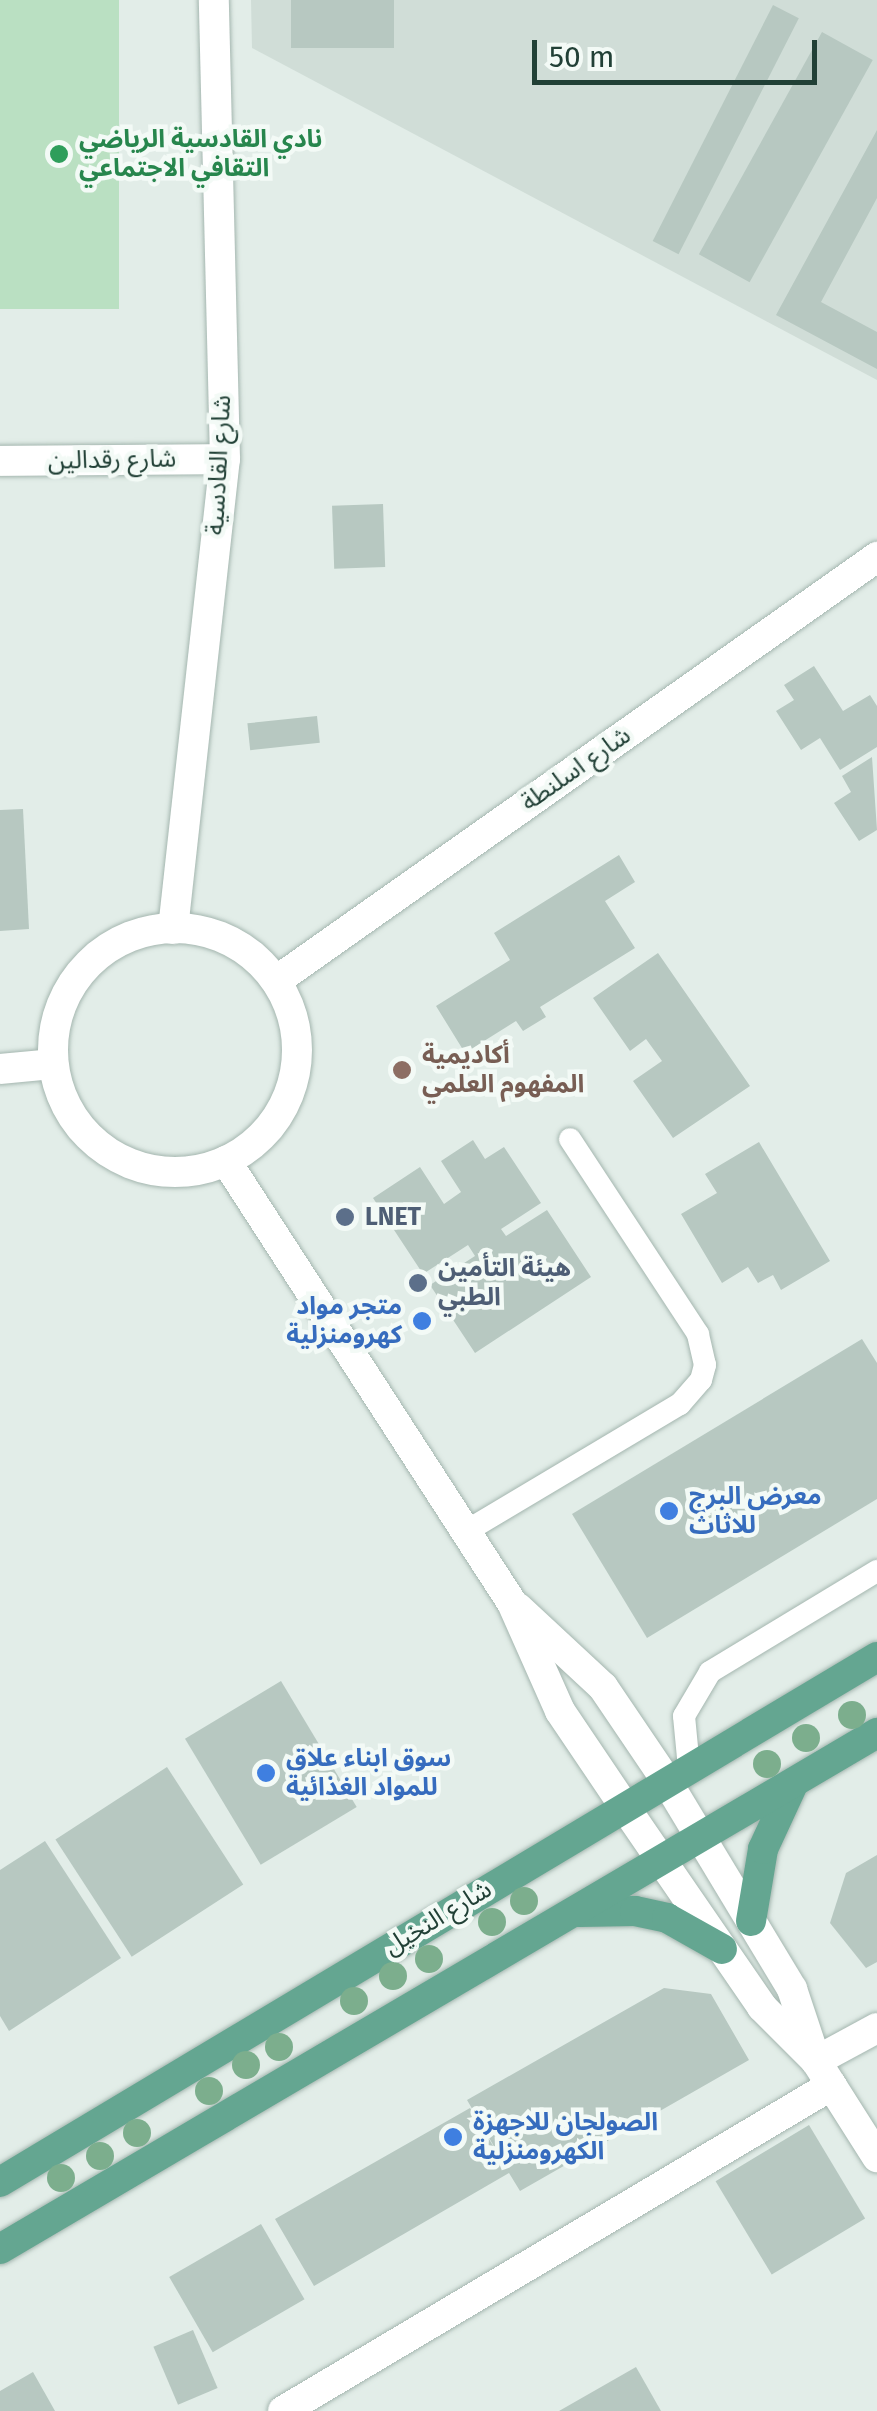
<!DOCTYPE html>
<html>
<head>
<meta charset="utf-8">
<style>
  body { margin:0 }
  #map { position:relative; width:877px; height:2411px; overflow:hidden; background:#e2ede8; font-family:"Fira Sans","Noto Sans Arabic",sans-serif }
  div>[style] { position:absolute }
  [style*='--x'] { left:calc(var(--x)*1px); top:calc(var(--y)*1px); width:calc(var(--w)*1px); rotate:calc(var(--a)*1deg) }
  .built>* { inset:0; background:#d0ddd7 }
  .green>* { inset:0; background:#bae0c2; transform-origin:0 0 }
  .building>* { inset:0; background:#b7c8c1; transform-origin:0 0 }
  .roads { filter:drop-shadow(0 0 2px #a4b6af) drop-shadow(0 0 2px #a4b6af) }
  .lane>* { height:22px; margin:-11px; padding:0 11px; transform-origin:11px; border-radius:11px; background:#fff }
  .street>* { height:30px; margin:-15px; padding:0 15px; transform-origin:15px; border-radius:15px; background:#fff }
  .street>.ring { margin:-15px; padding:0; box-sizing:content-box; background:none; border:30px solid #fff; border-radius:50% }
  .secondary>* { height:30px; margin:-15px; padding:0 15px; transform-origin:15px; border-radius:15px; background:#fff }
  .primary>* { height:30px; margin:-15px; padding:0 15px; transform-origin:15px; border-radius:15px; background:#64a691 }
  .trees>* { width:28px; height:28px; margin:-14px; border-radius:50%; background:#7cae8d }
  .dots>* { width:28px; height:28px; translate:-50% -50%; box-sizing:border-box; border:5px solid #f3faf6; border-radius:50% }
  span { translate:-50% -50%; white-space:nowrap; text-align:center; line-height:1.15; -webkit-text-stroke:9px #f3faf6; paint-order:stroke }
  .leisure-label { font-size:25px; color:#27864d; font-weight:700 }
  .left { translate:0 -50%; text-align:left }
  .street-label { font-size:25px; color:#214036 }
  .education-label { font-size:25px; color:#785e54; font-weight:700 }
  .service-label { font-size:25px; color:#4e5e75; font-weight:700 }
  .shop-label { font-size:25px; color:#366cbe; font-weight:700 }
  .right { translate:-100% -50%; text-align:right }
  .scale { position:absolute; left:532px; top:40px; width:285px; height:45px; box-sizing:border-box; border:5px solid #214036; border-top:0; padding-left:12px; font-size:30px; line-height:35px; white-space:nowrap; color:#214036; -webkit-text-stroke:8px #f3faf6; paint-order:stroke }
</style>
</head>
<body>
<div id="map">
  <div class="built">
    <i style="clip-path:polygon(251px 0,877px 0,877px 380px,252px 48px)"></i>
  </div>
  <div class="green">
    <i style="left:0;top:0;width:119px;height:309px"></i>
  </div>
  <div class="building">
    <i style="left:291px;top:0;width:103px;height:48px"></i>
    <i style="left:773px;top:5px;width:29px;height:265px;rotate:27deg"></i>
    <i style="left:822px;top:32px;width:58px;height:254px;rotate:29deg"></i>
    <i style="clip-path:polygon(877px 130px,877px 198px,821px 302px,877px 332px,877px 369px,776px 315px)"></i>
    <i style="left:383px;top:504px;width:63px;height:51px;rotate:88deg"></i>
    <i style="clip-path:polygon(814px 666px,843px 711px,870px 695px,877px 706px,877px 747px,840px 770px,820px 738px,801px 750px,776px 711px,794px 700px,784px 685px)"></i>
    <i style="left:317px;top:716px;width:27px;height:70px;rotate:84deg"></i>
    <i style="clip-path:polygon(872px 757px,877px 830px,859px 841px,834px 803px,851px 792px,842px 776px)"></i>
    <i style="clip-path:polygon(23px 809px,29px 929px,0 931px,0 810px)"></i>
    <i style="clip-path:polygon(619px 855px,635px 882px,605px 901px,635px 948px,540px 1007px,546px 1017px,523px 1031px,516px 1021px,465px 1053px,436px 1006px,510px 960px,494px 933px)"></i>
    <i style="clip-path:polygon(658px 953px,750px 1086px,673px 1138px,633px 1081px,662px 1061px,646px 1039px,630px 1051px,593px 998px)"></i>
    <i style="clip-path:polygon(473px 1140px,485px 1159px,504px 1147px,541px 1203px,501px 1229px,506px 1236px,547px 1210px,591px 1277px,475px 1353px,430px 1285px,475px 1256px,468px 1245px,423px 1274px,373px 1198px,420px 1167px,444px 1204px,461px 1192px,441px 1161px)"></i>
    <i style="clip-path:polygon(759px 1142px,830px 1261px,781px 1290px,773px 1275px,758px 1283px,748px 1267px,722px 1283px,681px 1214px,717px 1193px,705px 1174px)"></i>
    <i style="clip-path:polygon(862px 1339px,877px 1363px,877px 1499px,647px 1638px,572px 1514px)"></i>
    <i style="left:281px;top:1681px;width:147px;height:112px;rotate:59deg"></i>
    <i style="left:167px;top:1767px;width:140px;height:133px;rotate:57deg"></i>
    <i style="clip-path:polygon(45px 1841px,121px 1958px,9px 2031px,0 2016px,0 1870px)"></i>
    <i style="clip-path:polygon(877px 1855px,877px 1962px,866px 1968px,830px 1923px,846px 1873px)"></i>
    <i style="clip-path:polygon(664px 1988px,711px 1994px,749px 2060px,520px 2191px,509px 2173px,314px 2286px,275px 2219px,470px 2108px,506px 2167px,467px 2100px)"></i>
    <i style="left:809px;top:2125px;width:109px;height:109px;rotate:59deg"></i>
    <i style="left:261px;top:2224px;width:87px;height:106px;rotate:60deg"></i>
    <i style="left:193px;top:2330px;width:63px;height:43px;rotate:67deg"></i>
    <i style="clip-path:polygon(636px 2367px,661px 2411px,559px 2411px)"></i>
    <i style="clip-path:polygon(33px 2372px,55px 2411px,0 2411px,0 2391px)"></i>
  </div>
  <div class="roads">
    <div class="lane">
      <i style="--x:465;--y:1532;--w:250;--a:-30.8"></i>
      <i style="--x:680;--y:1404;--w:32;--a:-49"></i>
      <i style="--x:701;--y:1380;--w:16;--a:-75"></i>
      <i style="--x:705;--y:1365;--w:32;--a:-103"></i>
      <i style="--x:698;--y:1334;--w:233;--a:-123.3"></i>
      <i style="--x:689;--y:1768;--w:52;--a:-95.5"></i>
      <i style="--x:684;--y:1716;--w:51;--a:-59.4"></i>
      <i style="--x:710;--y:1672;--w:195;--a:-31.2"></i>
    </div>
    <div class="street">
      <i style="--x:0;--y:461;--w:225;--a:-0.5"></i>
      <i class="ring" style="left:53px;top:928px;width:214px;height:214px"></i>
      <i style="--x:173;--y:929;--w:473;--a:-83.7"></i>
      <i style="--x:225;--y:459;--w:459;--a:-91.4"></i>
      <i style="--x:276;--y:981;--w:736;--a:-35.2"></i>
      <i style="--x:0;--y:1069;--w:53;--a:-5.4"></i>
      <i style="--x:226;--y:1161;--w:526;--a:57.09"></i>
      <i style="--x:512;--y:1603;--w:118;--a:66"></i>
      <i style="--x:560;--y:1711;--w:115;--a:56"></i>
      <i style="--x:518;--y:1608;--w:116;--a:42.9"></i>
      <i style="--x:603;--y:1687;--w:112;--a:55.9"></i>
      <i style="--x:816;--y:2061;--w:69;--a:-28.4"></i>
      <i style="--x:283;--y:2411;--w:638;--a:-30.7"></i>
    </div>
    <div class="secondary">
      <i style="--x:666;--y:1780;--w:244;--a:58.9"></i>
      <i style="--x:792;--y:1989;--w:76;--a:71.6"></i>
      <i style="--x:624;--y:1806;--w:244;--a:55.5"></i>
      <i style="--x:762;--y:2007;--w:76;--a:45"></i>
      <i style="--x:816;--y:2061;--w:114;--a:57.6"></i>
    </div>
    <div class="primary">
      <i style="--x:579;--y:1912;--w:56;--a:-1"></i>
      <i style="--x:635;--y:1911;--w:33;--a:12"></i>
      <i style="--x:667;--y:1918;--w:63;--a:29.4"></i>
      <i style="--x:751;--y:1921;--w:73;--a:-80.5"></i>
      <i style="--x:763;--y:1849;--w:72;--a:-65.2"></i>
      <i style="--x:0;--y:2182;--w:1022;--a:-30.91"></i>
      <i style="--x:0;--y:2249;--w:1018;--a:-30.47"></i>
    </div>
  </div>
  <div class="trees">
    <i style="left:852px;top:1715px"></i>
    <i style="left:806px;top:1738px"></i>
    <i style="left:767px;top:1764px"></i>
    <i style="left:524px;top:1901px"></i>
    <i style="left:492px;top:1922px"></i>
    <i style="left:429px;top:1959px"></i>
    <i style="left:393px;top:1976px"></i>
    <i style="left:354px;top:2001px"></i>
    <i style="left:279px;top:2047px"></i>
    <i style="left:246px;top:2065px"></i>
    <i style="left:209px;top:2091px"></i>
    <i style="left:137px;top:2133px"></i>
    <i style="left:100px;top:2156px"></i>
    <i style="left:61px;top:2178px"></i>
  </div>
  <div class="dots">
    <i style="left:59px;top:154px;background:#2e9e5b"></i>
    <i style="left:402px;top:1070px;background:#8d6e63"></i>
    <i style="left:345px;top:1217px;background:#5c6f8a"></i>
    <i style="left:418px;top:1283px;background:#5c6f8a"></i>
    <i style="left:422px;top:1321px;background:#3f7fe0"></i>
    <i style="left:669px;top:1511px;background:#3f7fe0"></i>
    <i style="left:266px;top:1773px;background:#3f7fe0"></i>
    <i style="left:453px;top:2137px;background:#3f7fe0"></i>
  </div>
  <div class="leisure-label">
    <span class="left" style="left:79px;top:154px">نادي القادسية الرياضي<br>التقافي الاجتماعي</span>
  </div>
  <div class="street-label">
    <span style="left:112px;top:460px;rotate:-1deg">شارع رقدالين</span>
    <span style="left:219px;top:465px;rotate:-87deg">شارع القادسية</span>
    <span style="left:576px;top:769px;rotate:-35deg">شارع اسلنطة</span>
    <span style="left:438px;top:1918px;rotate:-31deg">شارع النخيل</span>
  </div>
  <div class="education-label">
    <span class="left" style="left:422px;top:1070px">أكاديمية<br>المفهوم العلمي</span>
  </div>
  <div class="service-label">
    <span class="left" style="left:365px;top:1217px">LNET</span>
    <span class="left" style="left:438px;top:1283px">هيئة التأمين<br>الطبي</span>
  </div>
  <div class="shop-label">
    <span class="right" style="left:402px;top:1321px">متجر مواد<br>كهرومنزلية</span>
    <span class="left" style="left:689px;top:1511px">معرض البرج<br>للاثاث</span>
    <span class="left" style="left:286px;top:1773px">سوق ابناء علاق<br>للمواد الغذائية</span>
    <span class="left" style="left:473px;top:2137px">الصولجان للاجهزة<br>الكهرومنزلية</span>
  </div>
  <div class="scale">50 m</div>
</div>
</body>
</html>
